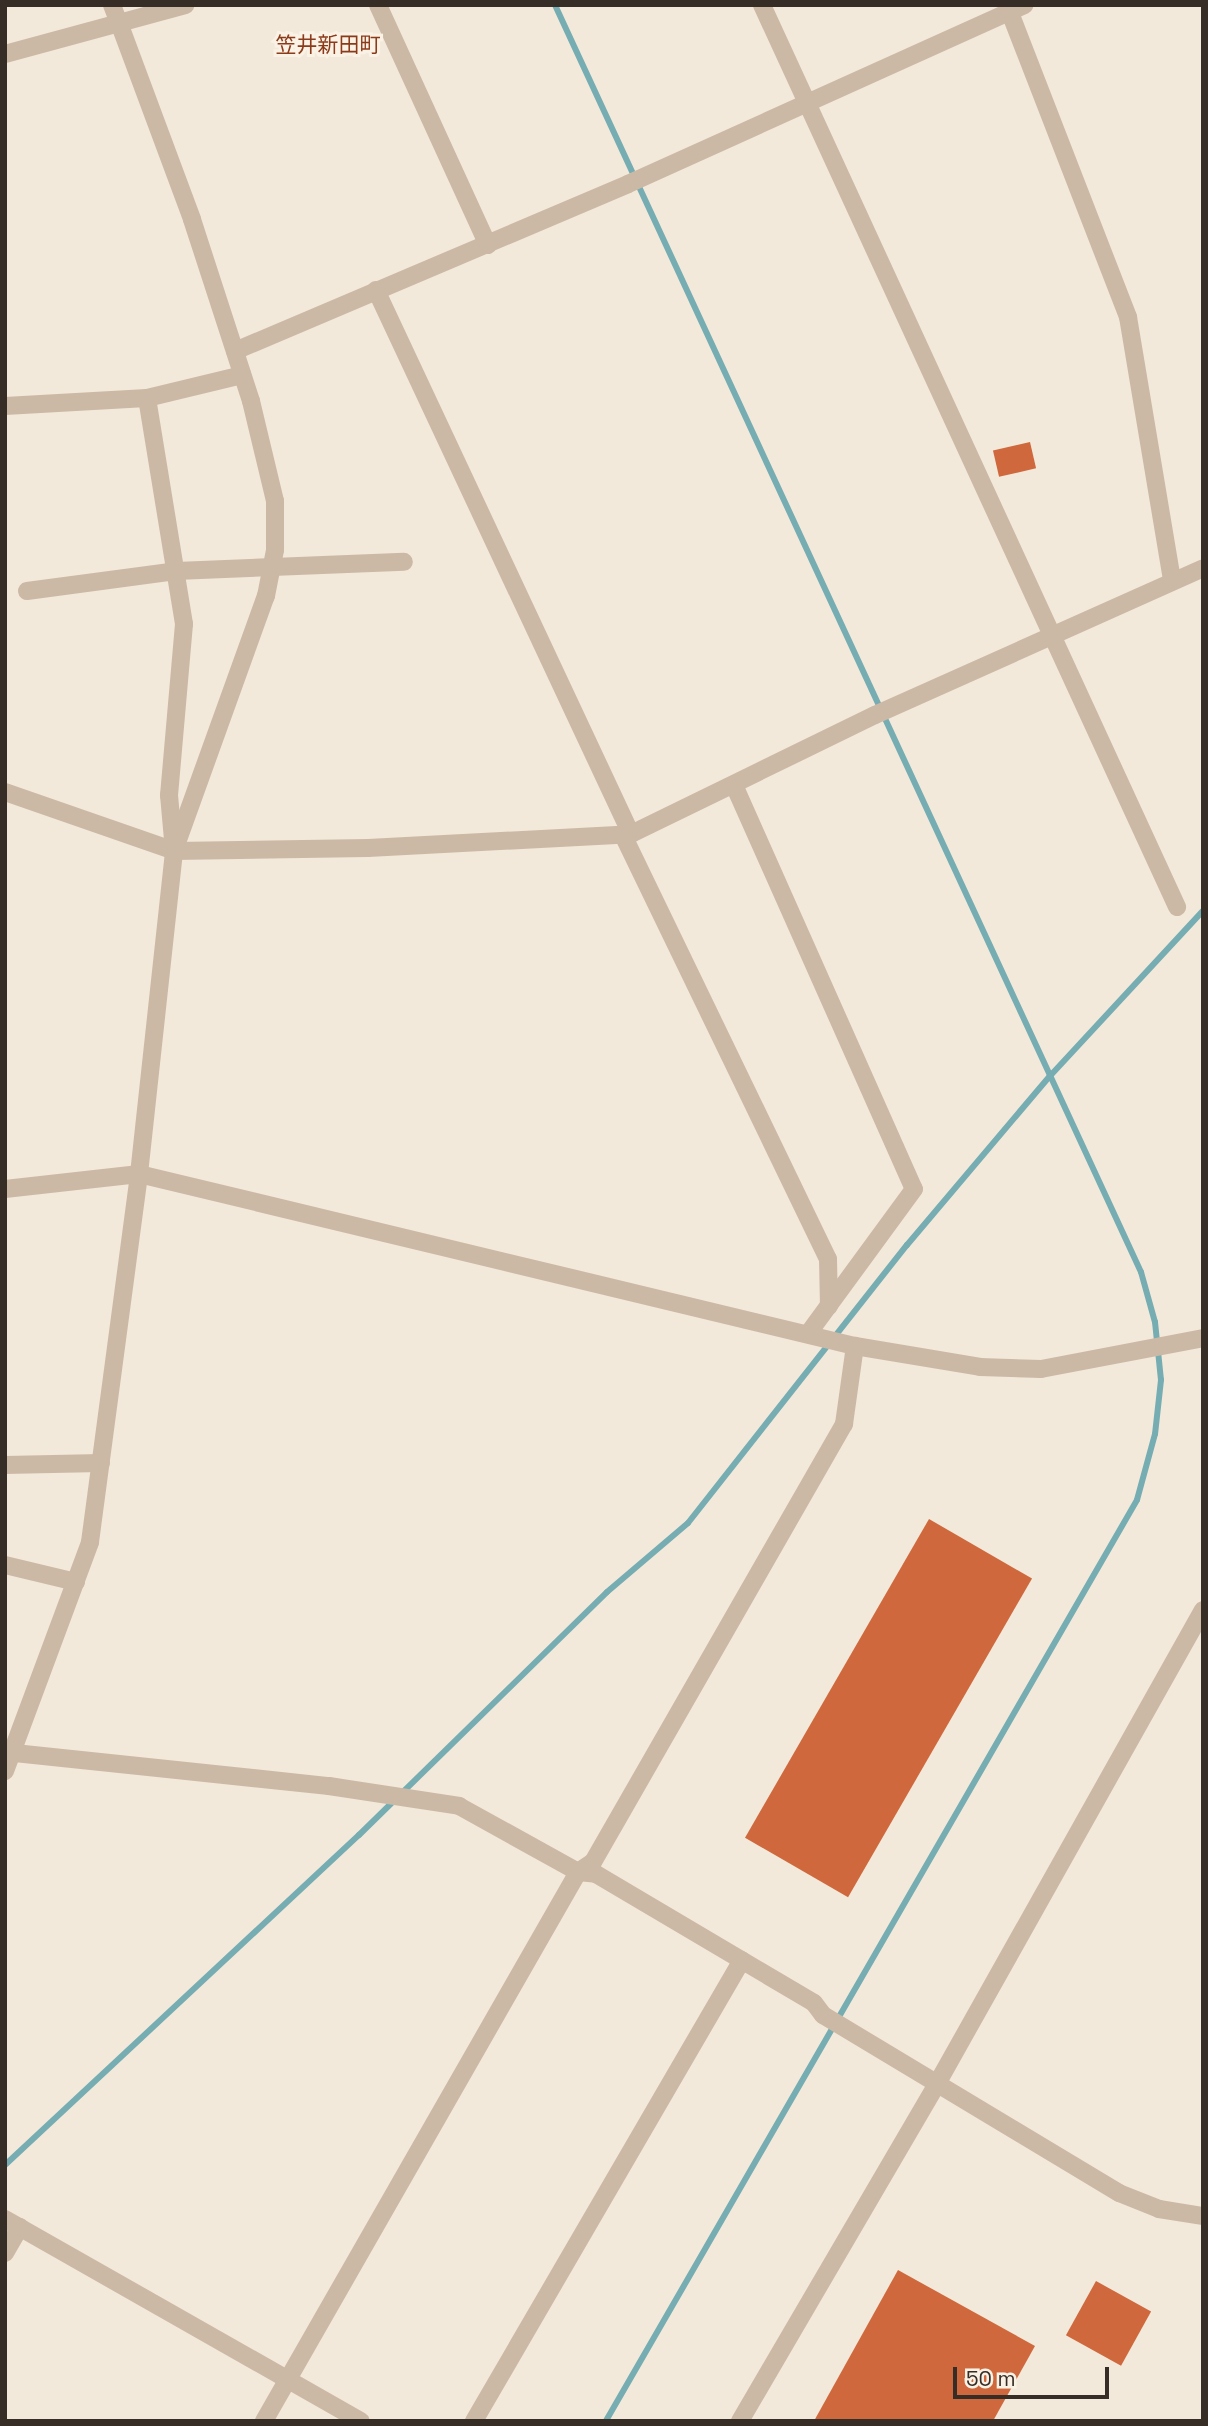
<!DOCTYPE html>
<html>
<head>
<meta charset="utf-8">
<style>
  body { margin:0 }
  #map { position:relative; width:1208px; height:2426px; overflow:hidden; background:#f3e9da; font-family:"Space Grotesk","Noto Sans JP",sans-serif }
  div>[style] { position:absolute }
  [style*='--x'] { left:calc(var(--x)*1px); top:calc(var(--y)*1px); width:calc(var(--w)*1px); rotate:calc(var(--a)*1deg) }
  .stream>* { height:6px; margin:-3px; padding:0 3px; transform-origin:3px; border-radius:3px; background:#76adb3 }
  .building>* { inset:0; background:#cf683c; transform-origin:0 0 }
  .minor>* { height:18px; margin:-9px; padding:0 9px; transform-origin:9px; border-radius:9px; background:#ccb9a5 }
  .tertiary>* { height:18px; margin:-9px; padding:0 9px; transform-origin:9px; border-radius:9px; background:#ccb9a5 }
  span { translate:-50% -50%; white-space:nowrap; text-align:center; line-height:1.15; -webkit-text-stroke:6px #fbf2e6; paint-order:stroke }
  .neighbourhood-label { font-size:21px; color:#8c3b1a }
  .frame { position:absolute; inset:0; border:7px solid #372d27; pointer-events:none }
  .scale { position:absolute; left:953px; top:2367px; width:156px; height:32px; box-sizing:border-box; border:4px solid #372d27; border-top:0; padding-left:9px; font-size:21px; line-height:24px; white-space:nowrap; color:#372d27; -webkit-text-stroke:5px #fbf2e6; paint-order:stroke }
</style>
</head>
<body>
<div id="map">
  <div class="stream">
    <i style="--x:555;--y:5;--w:1396;--a:65.18"></i>
    <i style="--x:1141;--y:1272;--w:52;--a:74.4"></i>
    <i style="--x:1155;--y:1322;--w:58;--a:84.1"></i>
    <i style="--x:1161;--y:1380;--w:54;--a:96.3"></i>
    <i style="--x:1155;--y:1434;--w:68;--a:105.3"></i>
    <i style="--x:1137;--y:1500;--w:1063;--a:119.97"></i>
    <i style="--x:5;--y:2165;--w:484;--a:-43"></i>
    <i style="--x:359;--y:1835;--w:347;--a:-44.4"></i>
    <i style="--x:607;--y:1592;--w:106;--a:-40.4"></i>
    <i style="--x:688;--y:1523;--w:354;--a:-51.8"></i>
    <i style="--x:907;--y:1245;--w:221;--a:-49.8"></i>
    <i style="--x:1050;--y:1076;--w:225;--a:-47.2"></i>
  </div>
  <div class="building">
    <i style="left:1030px;top:442px;width:27px;height:38px;rotate:77deg"></i>
    <i style="left:929px;top:1519px;width:119px;height:368px;rotate:30deg"></i>
    <i style="clip-path:polygon(898px 2270px,1035px 2346px,993px 2421px,814px 2421px)"></i>
    <i style="left:1096px;top:2281px;width:63px;height:62px;rotate:29deg"></i>
  </div>
  <div class="minor">
    <i style="--x:112;--y:5;--w:19;--a:69"></i>
    <i style="--x:378;--y:5;--w:264;--a:65.4"></i>
    <i style="--x:762;--y:5;--w:993;--a:65.29"></i>
    <i style="--x:1007;--y:5;--w:335;--a:68.8"></i>
    <i style="--x:1128;--y:317;--w:267;--a:80.5"></i>
    <i style="--x:5;--y:54;--w:187;--a:-15.2"></i>
    <i style="--x:376;--y:290;--w:601;--a:64.89"></i>
    <i style="--x:235;--y:351;--w:427;--a:-23"></i>
    <i style="--x:628;--y:184;--w:435;--a:-24.3"></i>
    <i style="--x:147;--y:398;--w:229;--a:80.7"></i>
    <i style="--x:184;--y:624;--w:172;--a:95"></i>
    <i style="--x:169;--y:795;--w:56;--a:84.9"></i>
    <i style="--x:5;--y:406;--w:142;--a:-3.2"></i>
    <i style="--x:147;--y:398;--w:98;--a:-13.6"></i>
    <i style="--x:27;--y:591;--w:150;--a:-7.6"></i>
    <i style="--x:176;--y:571;--w:228;--a:-2.3"></i>
    <i style="--x:734;--y:785;--w:442;--a:66"></i>
    <i style="--x:914;--y:1189;--w:180;--a:126.2"></i>
    <i style="--x:5;--y:792;--w:179;--a:19.2"></i>
    <i style="--x:174;--y:851;--w:194;--a:-0.9"></i>
    <i style="--x:368;--y:848;--w:263;--a:-3"></i>
    <i style="--x:631;--y:834;--w:271;--a:-26"></i>
    <i style="--x:875;--y:715;--w:359;--a:-24.1"></i>
    <i style="--x:623;--y:835;--w:471;--a:64.2"></i>
    <i style="--x:828;--y:1259;--w:47;--a:88.8"></i>
    <i style="--x:5;--y:1189;--w:135;--a:-6.4"></i>
    <i style="--x:5;--y:1465;--w:96;--a:-1.2"></i>
    <i style="--x:5;--y:1565;--w:73;--a:13.5"></i>
    <i style="--x:5;--y:1752;--w:326;--a:6"></i>
    <i style="--x:329;--y:1786;--w:132;--a:8.7"></i>
    <i style="--x:459;--y:1806;--w:136;--a:29"></i>
    <i style="--x:578;--y:1872;--w:18;--a:6"></i>
    <i style="--x:596;--y:1874;--w:253;--a:30.6"></i>
    <i style="--x:814;--y:2003;--w:15;--a:53"></i>
    <i style="--x:823;--y:2015;--w:345;--a:31"></i>
    <i style="--x:1119;--y:2193;--w:43;--a:21.8"></i>
    <i style="--x:1159;--y:2209;--w:45;--a:9"></i>
    <i style="--x:5;--y:2219;--w:409;--a:29.6"></i>
    <i style="--x:5;--y:2253;--w:30;--a:-60"></i>
    <i style="--x:264;--y:2421;--w:632;--a:-60.23"></i>
    <i style="--x:578;--y:1872;--w:18;--a:-34"></i>
    <i style="--x:593;--y:1862;--w:505;--a:-60.18"></i>
    <i style="--x:844;--y:1424;--w:79;--a:-82"></i>
    <i style="--x:474;--y:2421;--w:533;--a:-59.83"></i>
    <i style="--x:740;--y:2421;--w:393;--a:-59.7"></i>
    <i style="--x:938;--y:2082;--w:541;--a:-60.69"></i>
  </div>
  <div class="tertiary">
    <i style="--x:139;--y:1174;--w:736;--a:13.51"></i>
    <i style="--x:855;--y:1346;--w:127;--a:9.5"></i>
    <i style="--x:980;--y:1367;--w:61;--a:1.9"></i>
    <i style="--x:1041;--y:1369;--w:165;--a:-10.8"></i>
    <i style="--x:5;--y:1771;--w:244;--a:-69.6"></i>
    <i style="--x:90;--y:1542;--w:371;--a:-82.4"></i>
    <i style="--x:139;--y:1174;--w:325;--a:-83.8"></i>
    <i style="--x:174;--y:851;--w:271;--a:-70.2"></i>
    <i style="--x:266;--y:596;--w:47;--a:-78.9"></i>
    <i style="--x:275;--y:550;--w:49;--a:-90"></i>
    <i style="--x:275;--y:501;--w:103;--a:-103.5"></i>
    <i style="--x:251;--y:401;--w:191;--a:-108"></i>
    <i style="--x:192;--y:219;--w:209;--a:-110.4"></i>
  </div>
  <div class="neighbourhood-label">
    <span style="left:328px;top:45px">笠井新田町</span>
  </div>
  <div class="frame"></div>
  <div class="scale">50 m</div>
</div>
</body>
</html>
